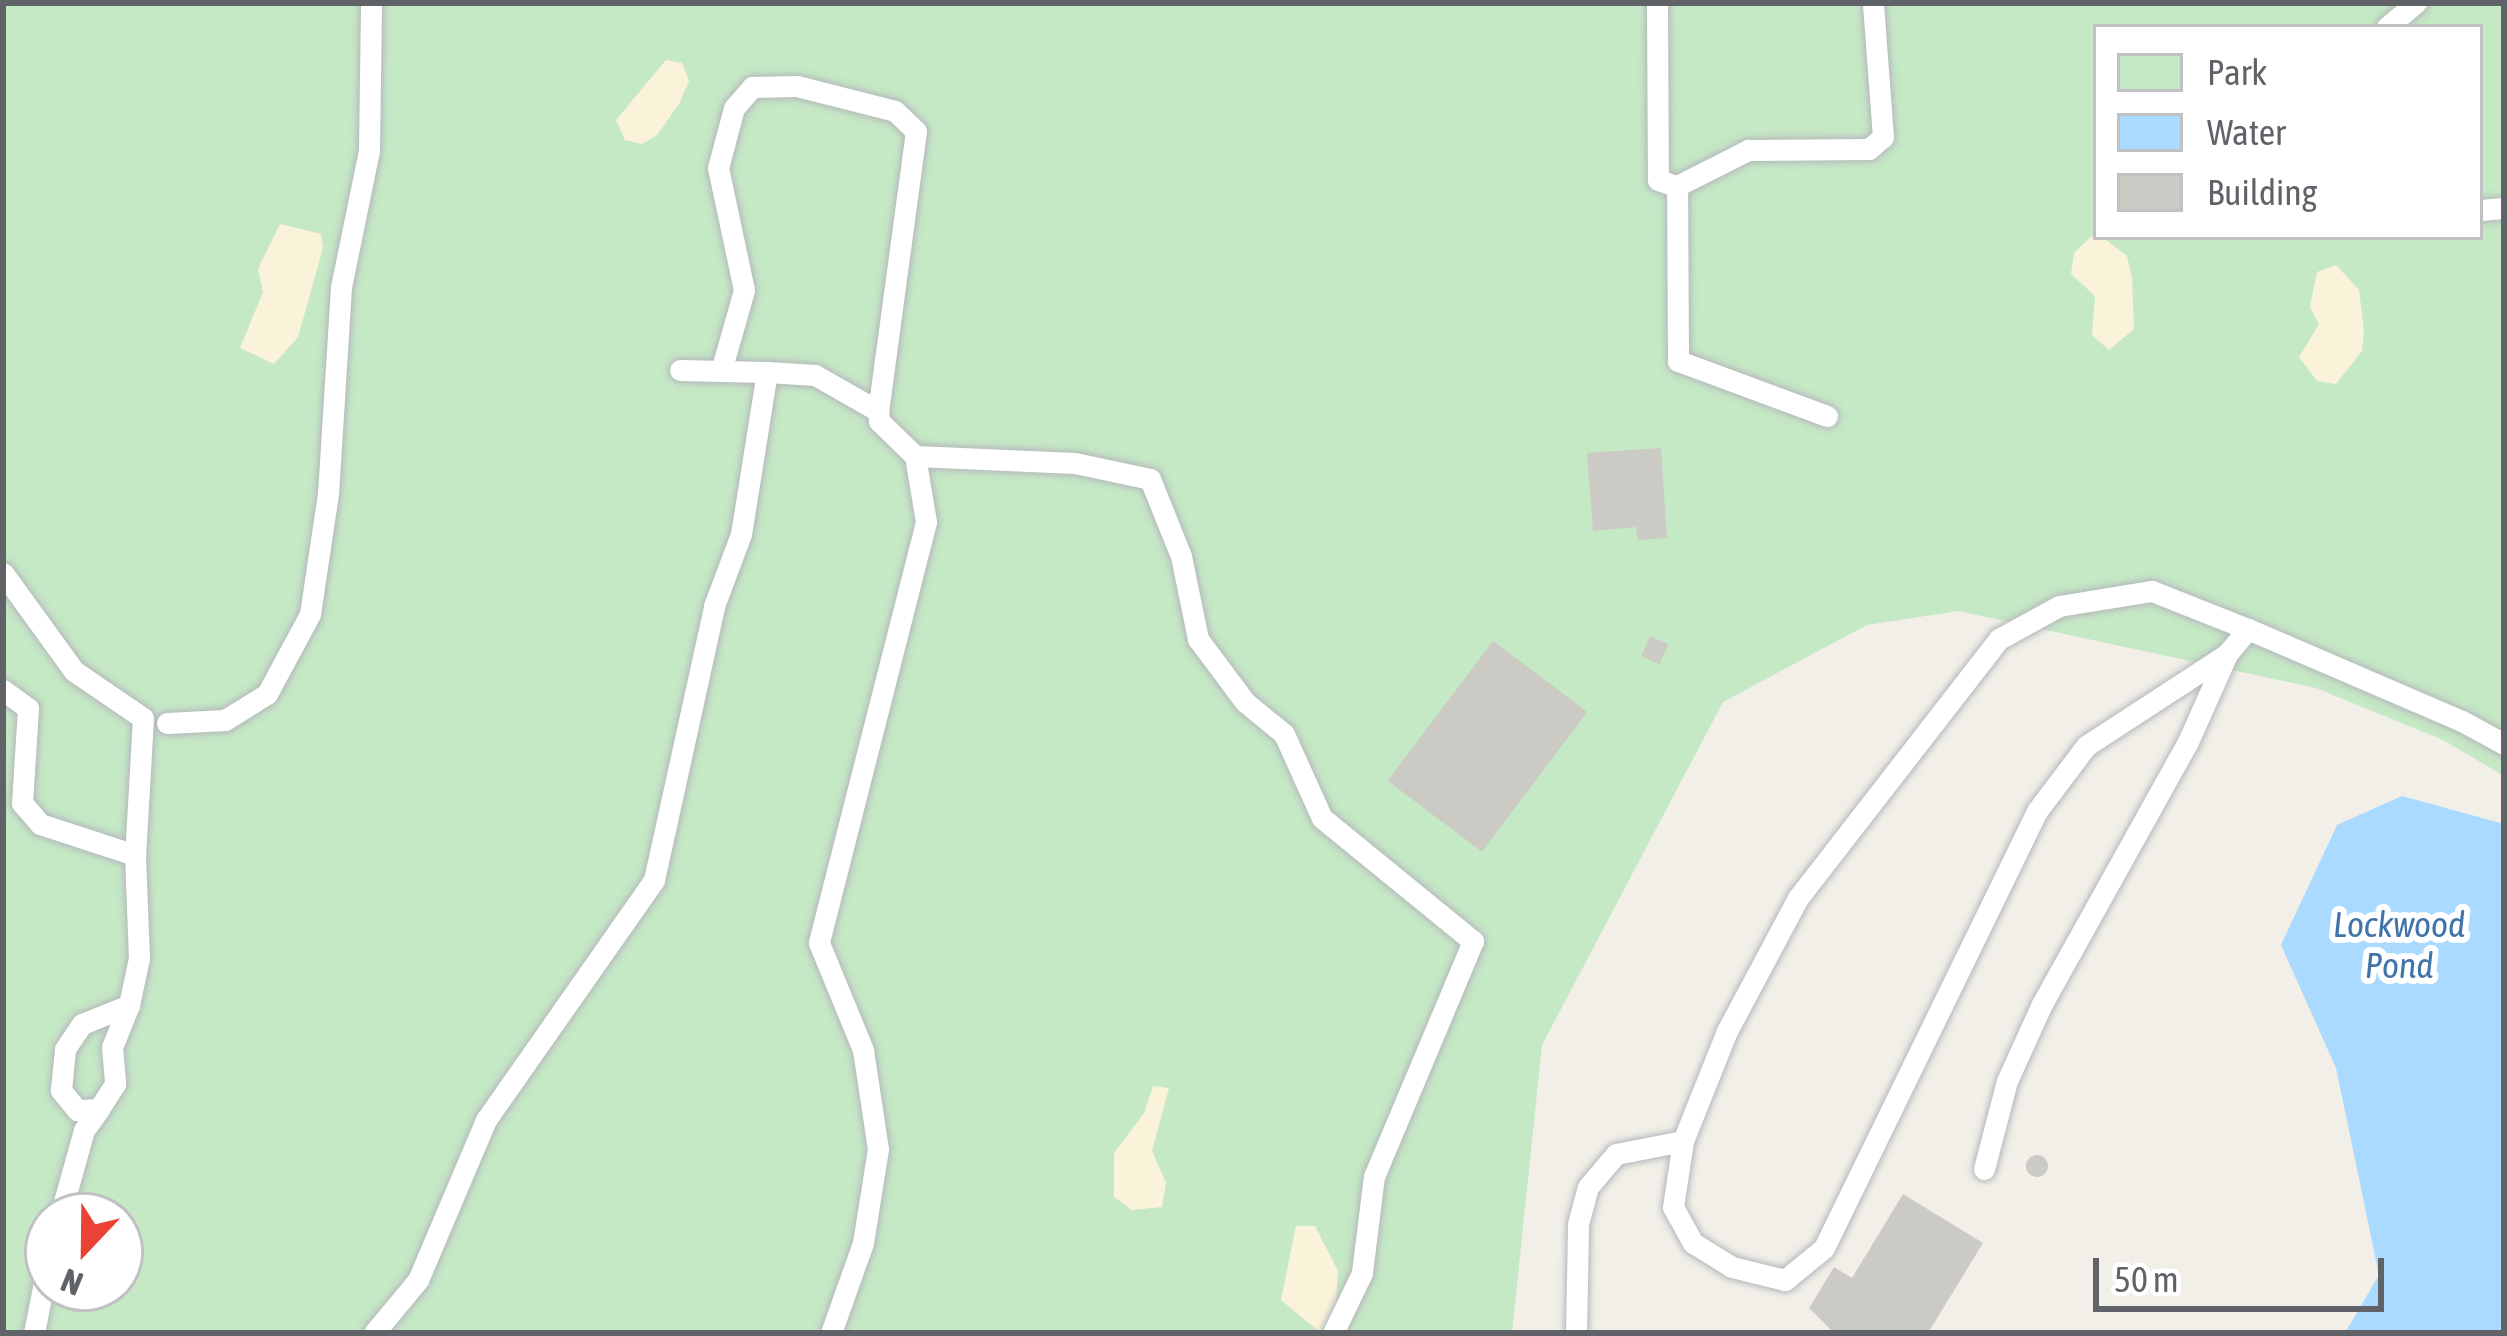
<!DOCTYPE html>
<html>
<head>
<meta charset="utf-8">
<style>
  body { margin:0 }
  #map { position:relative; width:2507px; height:1336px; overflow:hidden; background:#f1efe8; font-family:"Asap Condensed",sans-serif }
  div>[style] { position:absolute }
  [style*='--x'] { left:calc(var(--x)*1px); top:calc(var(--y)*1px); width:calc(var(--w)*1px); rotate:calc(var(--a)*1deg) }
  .green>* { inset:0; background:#c5e8c5 }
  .sand>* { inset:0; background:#fbf3d9 }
  .water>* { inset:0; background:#aadaff }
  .building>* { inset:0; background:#cccac5; transform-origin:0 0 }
  .round { border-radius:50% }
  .roads { filter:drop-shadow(0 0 3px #b5b8bc) drop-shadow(0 0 3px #b5b8bc) }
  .service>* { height:21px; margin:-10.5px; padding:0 10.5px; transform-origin:10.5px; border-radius:10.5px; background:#fff }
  span { translate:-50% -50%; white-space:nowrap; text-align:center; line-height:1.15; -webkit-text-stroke:12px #fff; paint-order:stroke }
  .water-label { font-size:36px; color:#4174aa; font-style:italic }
  .frame { position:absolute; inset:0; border:6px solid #5f6368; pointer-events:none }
  .legend { position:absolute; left:2093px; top:24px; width:390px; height:216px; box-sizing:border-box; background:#fff; border:3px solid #bfc1c3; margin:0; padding:15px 21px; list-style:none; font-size:36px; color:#5f6368 }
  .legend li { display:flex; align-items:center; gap:24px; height:60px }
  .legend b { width:60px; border:3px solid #bfc1c3 }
  .north { position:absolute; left:24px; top:1192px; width:120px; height:120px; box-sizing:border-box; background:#fff; border:3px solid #bfc1c3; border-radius:50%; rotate:202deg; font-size:33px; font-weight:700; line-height:48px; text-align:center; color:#5f6368 }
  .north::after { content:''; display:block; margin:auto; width:42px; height:54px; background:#ea4335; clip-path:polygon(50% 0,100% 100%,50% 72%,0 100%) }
  .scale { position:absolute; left:2093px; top:1258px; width:291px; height:54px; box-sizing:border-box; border:6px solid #5f6368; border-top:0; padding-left:15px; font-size:36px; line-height:42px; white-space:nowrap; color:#5f6368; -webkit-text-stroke:9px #fff; paint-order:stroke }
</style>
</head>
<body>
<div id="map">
  <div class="green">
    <i style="clip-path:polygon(evenodd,3px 3px,2504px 3px,2504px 776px,2443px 740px,2316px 688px,1958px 611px,1867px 625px,1723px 702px,1542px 1045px,1512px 1333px,3px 1333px,3px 3px,2096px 27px,2480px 27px,2480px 237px,2096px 237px,2096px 27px,3px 3px,48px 1216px,120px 1216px,120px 1288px,48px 1288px,48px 1216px)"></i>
  </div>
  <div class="sand">
    <i style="clip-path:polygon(666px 60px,682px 63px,689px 81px,679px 104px,657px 135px,642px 144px,625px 140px,616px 120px)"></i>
    <i style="clip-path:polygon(280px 224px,321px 234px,323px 248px,298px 337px,274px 364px,240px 348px,263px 292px,258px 269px)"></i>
    <i style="clip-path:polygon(2096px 232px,2127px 256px,2132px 278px,2134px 329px,2109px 350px,2092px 335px,2095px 296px,2071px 274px,2074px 253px)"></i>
    <i style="clip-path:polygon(2336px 265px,2359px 290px,2364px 330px,2362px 351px,2336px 384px,2317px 381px,2299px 357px,2319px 324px,2310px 307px,2317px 272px)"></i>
    <i style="clip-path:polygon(1153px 1086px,1169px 1088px,1152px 1151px,1166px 1183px,1162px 1207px,1132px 1210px,1114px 1197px,1114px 1153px,1144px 1113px)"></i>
    <i style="clip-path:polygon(1296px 1226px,1315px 1226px,1338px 1271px,1336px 1303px,1321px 1333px,1281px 1300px)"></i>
  </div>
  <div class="water">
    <i style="clip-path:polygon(2402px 796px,2504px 824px,2504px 1333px,2345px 1333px,2379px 1275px,2336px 1068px,2281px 945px,2337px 825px)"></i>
  </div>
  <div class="building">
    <i style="clip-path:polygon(1661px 448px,1667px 538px,1638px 540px,1636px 527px,1593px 531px,1587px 453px)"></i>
    <i style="left:1650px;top:636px;width:20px;height:22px;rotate:24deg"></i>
    <i style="left:1493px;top:641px;width:118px;height:175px;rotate:37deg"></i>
    <i class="round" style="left:2026px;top:1155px;width:22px;height:22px"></i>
    <i style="clip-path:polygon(1903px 1194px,1983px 1243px,1928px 1333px,1834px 1333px,1809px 1308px,1834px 1267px,1852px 1278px)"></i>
  </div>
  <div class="roads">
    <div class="service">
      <i style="--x:1657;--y:3;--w:177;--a:89.7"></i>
      <i style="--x:1658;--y:180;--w:20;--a:18"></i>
      <i style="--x:2387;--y:27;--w:38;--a:-40"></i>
      <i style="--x:2480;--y:210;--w:24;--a:-5"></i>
      <i style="--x:721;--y:371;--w:84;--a:-74.1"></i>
      <i style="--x:744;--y:290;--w:125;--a:-102"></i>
      <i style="--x:718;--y:168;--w:62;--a:-75.1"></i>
      <i style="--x:734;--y:108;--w:28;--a:-49"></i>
      <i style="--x:752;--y:87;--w:45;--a:-1.3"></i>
      <i style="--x:797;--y:86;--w:101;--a:14.3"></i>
      <i style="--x:895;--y:111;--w:29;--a:44"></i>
      <i style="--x:916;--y:131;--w:283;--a:97.7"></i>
      <i style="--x:878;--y:411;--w:10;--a:84"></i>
      <i style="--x:879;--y:421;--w:50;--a:44.2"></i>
      <i style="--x:915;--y:456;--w:67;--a:80.5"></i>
      <i style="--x:926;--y:522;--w:434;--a:104.3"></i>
      <i style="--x:819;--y:943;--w:116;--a:67.6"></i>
      <i style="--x:863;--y:1050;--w:100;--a:81.4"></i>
      <i style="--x:878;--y:1149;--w:95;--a:99.1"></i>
      <i style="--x:863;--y:1243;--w:96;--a:109.6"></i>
      <i style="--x:767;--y:372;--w:48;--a:3.6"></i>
      <i style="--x:815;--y:375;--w:73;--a:29.7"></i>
      <i style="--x:1827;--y:416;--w:159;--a:-159.7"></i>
      <i style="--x:1678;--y:361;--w:175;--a:-90.3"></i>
      <i style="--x:1677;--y:186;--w:80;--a:-26.9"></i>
      <i style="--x:1748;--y:150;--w:121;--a:-0.5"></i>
      <i style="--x:1869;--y:149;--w:18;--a:-41"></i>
      <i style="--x:1883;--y:137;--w:134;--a:-94.3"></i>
      <i style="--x:915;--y:456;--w:160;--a:2.5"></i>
      <i style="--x:1075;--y:463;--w:77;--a:12"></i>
      <i style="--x:1150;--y:479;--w:83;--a:68.1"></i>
      <i style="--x:1181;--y:556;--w:85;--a:78.4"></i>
      <i style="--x:1198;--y:639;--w:79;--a:53.3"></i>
      <i style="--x:1245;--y:702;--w:50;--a:39.4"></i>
      <i style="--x:1284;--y:734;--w:92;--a:65.7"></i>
      <i style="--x:1322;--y:818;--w:195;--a:39.2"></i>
      <i style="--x:1473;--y:941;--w:255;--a:112.8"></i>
      <i style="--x:1374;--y:1176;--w:98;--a:97.1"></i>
      <i style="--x:1362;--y:1273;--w:67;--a:115.8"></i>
      <i style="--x:3;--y:573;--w:121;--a:54.1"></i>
      <i style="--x:74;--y:671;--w:83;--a:34.3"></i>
      <i style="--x:143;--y:718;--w:137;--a:93.3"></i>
      <i style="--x:135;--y:855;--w:103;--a:87.8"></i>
      <i style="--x:139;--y:958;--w:48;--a:102"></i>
      <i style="--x:129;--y:1005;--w:45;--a:112"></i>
      <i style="--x:112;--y:1047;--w:37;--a:85"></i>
      <i style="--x:115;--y:1084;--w:30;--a:123"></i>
      <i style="--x:99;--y:1109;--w:22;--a:177"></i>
      <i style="--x:77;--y:1110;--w:26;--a:-129"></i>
      <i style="--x:61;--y:1090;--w:41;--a:-84.4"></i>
      <i style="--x:65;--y:1049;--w:30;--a:-56"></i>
      <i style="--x:82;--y:1024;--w:51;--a:-22"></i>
      <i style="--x:2248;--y:629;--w:33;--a:130"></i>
      <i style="--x:2227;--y:654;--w:168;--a:146.9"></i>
      <i style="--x:2086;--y:746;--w:81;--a:127"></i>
      <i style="--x:2037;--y:811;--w:486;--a:116"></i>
      <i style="--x:1824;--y:1248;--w:50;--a:140.6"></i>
      <i style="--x:1785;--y:1280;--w:55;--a:-166.2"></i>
      <i style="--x:1732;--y:1267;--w:46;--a:-148.4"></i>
      <i style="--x:1693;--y:1243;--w:41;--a:-119.1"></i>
      <i style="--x:1673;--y:1207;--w:67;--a:-81.4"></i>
      <i style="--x:1683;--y:1141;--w:118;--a:-68.2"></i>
      <i style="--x:1727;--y:1031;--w:151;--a:-61.9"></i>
      <i style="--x:1798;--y:898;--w:328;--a:-52.2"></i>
      <i style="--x:1999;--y:639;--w:68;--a:-28.8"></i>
      <i style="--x:2059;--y:606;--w:94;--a:-9.2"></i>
      <i style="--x:2152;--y:591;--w:103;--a:21.6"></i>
      <i style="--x:2248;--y:629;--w:233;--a:23.3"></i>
      <i style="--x:2462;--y:721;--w:48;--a:28.7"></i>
      <i style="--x:3;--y:690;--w:31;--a:36"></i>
      <i style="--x:28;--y:708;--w:95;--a:93.6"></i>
      <i style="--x:22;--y:803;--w:28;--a:49"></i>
      <i style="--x:40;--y:824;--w:100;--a:18.1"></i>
      <i style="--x:167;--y:723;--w:58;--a:-3"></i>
      <i style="--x:225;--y:720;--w:49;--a:-31.8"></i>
      <i style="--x:267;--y:694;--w:91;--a:-61.7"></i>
      <i style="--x:310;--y:614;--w:121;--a:-81.5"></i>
      <i style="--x:328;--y:494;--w:207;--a:-86.4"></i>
      <i style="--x:341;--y:287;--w:140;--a:-78.4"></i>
      <i style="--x:369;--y:150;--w:147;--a:-89.2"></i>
      <i style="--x:1984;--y:1169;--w:91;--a:-75.4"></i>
      <i style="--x:2007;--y:1081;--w:85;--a:-65.6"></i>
      <i style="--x:2042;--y:1004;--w:298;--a:-60.9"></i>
      <i style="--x:2187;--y:744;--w:98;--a:-66"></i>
      <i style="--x:60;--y:1216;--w:89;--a:-74.4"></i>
      <i style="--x:84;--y:1130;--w:26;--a:-54"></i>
      <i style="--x:34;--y:1333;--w:72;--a:-78.8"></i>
      <i style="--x:374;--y:1333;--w:69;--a:-50.3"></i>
      <i style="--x:418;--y:1280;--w:174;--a:-67"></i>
      <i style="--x:486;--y:1120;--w:293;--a:-55"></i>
      <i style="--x:654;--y:880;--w:280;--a:-77.6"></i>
      <i style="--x:714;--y:606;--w:77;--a:-69.4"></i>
      <i style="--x:741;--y:534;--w:164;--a:-80.9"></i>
      <i style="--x:767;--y:372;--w:87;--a:-178.7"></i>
      <i style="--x:1576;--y:1333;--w:109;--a:-88.9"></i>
      <i style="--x:1578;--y:1224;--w:38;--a:-75"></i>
      <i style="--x:1588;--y:1187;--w:43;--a:-49.7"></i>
      <i style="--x:1616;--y:1154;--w:68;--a:-11"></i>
    </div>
  </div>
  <div class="water-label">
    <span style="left:2399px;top:945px">Lockwood<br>Pond</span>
  </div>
  <div class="frame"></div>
  <ul class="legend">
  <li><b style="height:33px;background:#c5e8c5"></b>Park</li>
  <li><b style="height:33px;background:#aadaff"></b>Water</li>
  <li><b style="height:33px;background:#cccac5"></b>Building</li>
  </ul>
  <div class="north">N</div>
  <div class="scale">50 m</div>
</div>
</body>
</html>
